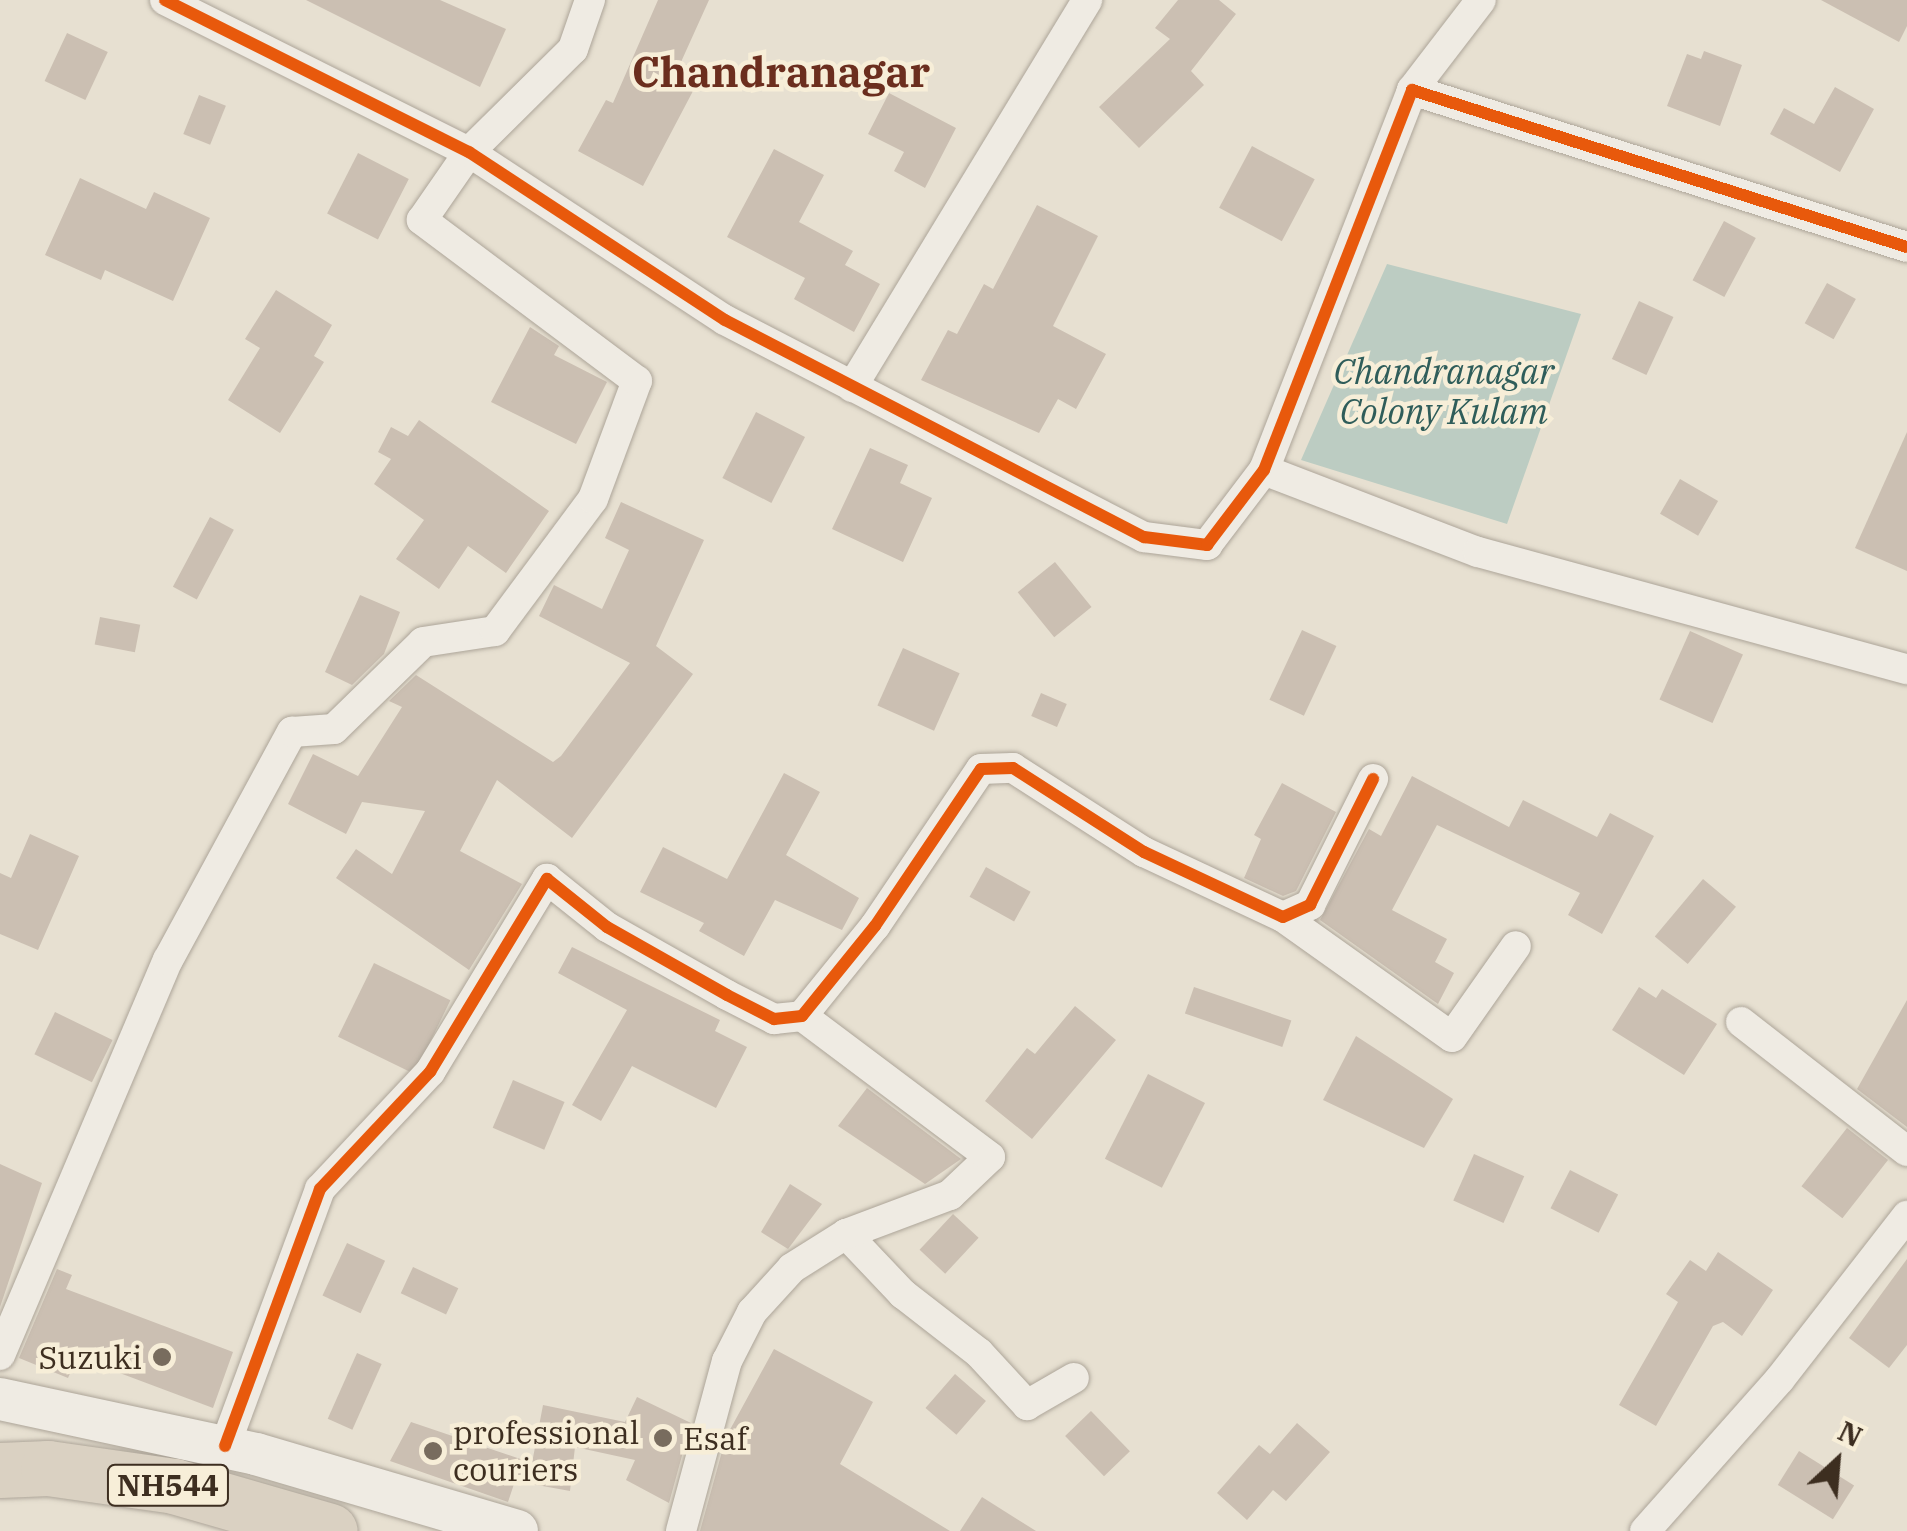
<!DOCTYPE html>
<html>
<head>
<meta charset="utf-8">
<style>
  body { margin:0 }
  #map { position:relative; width:1907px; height:1531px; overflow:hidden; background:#e7e0d1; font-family:"IBM Plex Serif",serif }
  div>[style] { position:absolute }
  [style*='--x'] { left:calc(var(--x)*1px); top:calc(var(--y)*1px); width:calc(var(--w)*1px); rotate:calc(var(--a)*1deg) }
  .water>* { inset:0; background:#bcccc2 }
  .building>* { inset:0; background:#cbbfb2; transform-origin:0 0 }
  .roads { filter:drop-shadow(0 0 2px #ada599) drop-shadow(0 0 2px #ada599) }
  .street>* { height:30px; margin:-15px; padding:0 15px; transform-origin:15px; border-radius:15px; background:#efebe3 }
  .secondary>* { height:42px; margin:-21px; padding:0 21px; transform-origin:21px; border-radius:21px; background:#efebe3 }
  .highway>* { height:55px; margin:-27.5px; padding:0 27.5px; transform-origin:27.5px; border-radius:27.5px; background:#dad1c2 }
  .cycleway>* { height:12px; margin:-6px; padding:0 6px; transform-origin:6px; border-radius:6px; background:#e8590c }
  .dots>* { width:28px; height:28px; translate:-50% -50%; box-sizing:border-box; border:5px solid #f7eed8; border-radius:50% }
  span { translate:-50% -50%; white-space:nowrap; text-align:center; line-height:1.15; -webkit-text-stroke:9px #f7eed8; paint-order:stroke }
  .shield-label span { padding:2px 8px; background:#f7eed8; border:2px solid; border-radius:8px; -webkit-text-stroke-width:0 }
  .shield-label { font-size:30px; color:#3d2e20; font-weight:700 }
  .poi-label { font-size:32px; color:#3d2e20 }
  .right { translate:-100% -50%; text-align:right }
  .left { translate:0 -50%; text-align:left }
  .water-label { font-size:35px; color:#2f5d5a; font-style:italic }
  .district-label { font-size:42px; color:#6b2e1e; font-weight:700 }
  .north { position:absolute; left:1787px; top:1411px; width:100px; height:100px; -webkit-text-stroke:8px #f7eed8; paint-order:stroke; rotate:26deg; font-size:28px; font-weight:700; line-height:40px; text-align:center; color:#3d2e20 }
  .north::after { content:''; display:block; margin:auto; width:35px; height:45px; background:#3d2e20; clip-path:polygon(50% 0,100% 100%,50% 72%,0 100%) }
</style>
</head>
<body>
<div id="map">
  <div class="water">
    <i style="clip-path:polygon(1387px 264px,1581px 314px,1507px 524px,1301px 460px)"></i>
  </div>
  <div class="building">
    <i style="clip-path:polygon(306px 0,440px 0,506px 29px,480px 87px)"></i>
    <i style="clip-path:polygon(658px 0,709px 0,681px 62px,703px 72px,643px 186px,578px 151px,606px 100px,613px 103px)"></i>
    <i style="clip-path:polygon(1178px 0,1219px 0,1236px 14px,1191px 71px,1204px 85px,1139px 148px,1099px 107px,1170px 39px,1155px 28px)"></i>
    <i style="clip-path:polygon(1821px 0,1907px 0,1907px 26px,1899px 42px)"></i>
    <i style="left:67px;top:33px;width:45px;height:53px;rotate:25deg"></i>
    <i style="clip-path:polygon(1704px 51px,1742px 65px,1720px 126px,1667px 106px,1687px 54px,1701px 59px)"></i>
    <i style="clip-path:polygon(1835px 87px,1874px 109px,1840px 172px,1770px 134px,1784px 108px,1814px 124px)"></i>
    <i style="clip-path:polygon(889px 93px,956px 128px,925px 188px,894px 171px,904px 152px,868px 134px)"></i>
    <i style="left:199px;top:95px;width:29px;height:42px;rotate:22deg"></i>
    <i style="left:1252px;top:146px;width:71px;height:70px;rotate:28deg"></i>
    <i style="clip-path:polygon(774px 149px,824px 175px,799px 222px,853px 251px,845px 265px,880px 284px,854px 332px,794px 299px,805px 278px,727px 237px)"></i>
    <i style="left:358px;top:153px;width:57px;height:68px;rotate:27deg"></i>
    <i style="clip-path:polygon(80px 178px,146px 209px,154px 192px,210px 218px,173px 301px,105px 270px,101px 280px,45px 255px)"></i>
    <i style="clip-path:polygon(1037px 205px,1098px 236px,1053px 326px,1106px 354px,1076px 409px,1058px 399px,1039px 433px,921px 380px,948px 330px,957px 334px,984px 284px,993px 289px)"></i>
    <i style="left:1724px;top:221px;width:36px;height:67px;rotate:28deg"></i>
    <i style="left:1827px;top:283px;width:33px;height:46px;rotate:29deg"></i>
    <i style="clip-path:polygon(276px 290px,332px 325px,314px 356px,324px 362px,280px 433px,228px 400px,260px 348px,245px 339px)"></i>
    <i style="left:1639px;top:301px;width:38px;height:64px;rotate:25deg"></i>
    <i style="clip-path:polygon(530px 327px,559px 346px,554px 355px,607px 382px,576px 444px,491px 402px)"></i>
    <i style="left:756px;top:412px;width:55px;height:74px;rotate:27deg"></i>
    <i style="clip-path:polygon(419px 420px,549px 511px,506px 573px,468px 546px,439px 589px,396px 559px,424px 520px,374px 484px,391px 459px,378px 452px,391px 427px,408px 436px)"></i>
    <i style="clip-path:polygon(1907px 432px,1907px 571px,1855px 548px)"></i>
    <i style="clip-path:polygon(870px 448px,908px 465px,900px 483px,932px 498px,903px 562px,832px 529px)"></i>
    <i style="left:1680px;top:479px;width:44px;height:40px;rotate:30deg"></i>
    <i style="clip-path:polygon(621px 502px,704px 540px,656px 646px,693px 674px,572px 838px,497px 780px,460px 851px,522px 884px,469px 970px,336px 878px,356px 849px,392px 874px,425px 811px,362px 802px,346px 834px,288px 804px,313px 754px,358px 776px,402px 707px,389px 701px,416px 675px,553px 762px,561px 756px,630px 663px,539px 616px,554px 585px,602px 609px,629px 550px,605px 538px)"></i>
    <i style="left:210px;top:517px;width:27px;height:79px;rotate:28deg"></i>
    <i style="left:1055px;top:562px;width:58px;height:48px;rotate:51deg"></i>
    <i style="clip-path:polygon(360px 595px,400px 612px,384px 654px,352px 685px,325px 672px)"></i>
    <i style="left:100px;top:617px;width:41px;height:28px;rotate:11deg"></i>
    <i style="left:1302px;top:630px;width:38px;height:77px;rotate:25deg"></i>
    <i style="left:1690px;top:631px;width:58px;height:75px;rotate:24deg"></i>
    <i style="left:903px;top:648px;width:62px;height:63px;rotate:24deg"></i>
    <i style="left:1041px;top:693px;width:28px;height:25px;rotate:23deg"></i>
    <i style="clip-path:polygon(784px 773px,820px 792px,786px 855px,859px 898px,842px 930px,775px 900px,744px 956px,699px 931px,704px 923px,640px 892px,663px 847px,727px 879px)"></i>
    <i style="clip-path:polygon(1412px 776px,1509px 827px,1523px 800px,1597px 837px,1610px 813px,1654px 836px,1602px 934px,1568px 915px,1580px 893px,1437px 825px,1392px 910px,1447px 939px,1435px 962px,1454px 973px,1438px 1004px,1320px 920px,1369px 829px,1381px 836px)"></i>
    <i style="clip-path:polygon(1282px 783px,1336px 812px,1296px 891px,1283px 896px,1244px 878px,1261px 839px,1254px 835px)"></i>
    <i style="clip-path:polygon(30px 834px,79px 856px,38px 950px,0 934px,0 873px,11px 878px)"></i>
    <i style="left:986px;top:867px;width:51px;height:34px;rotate:29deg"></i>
    <i style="left:1703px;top:879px;width:43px;height:75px;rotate:40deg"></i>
    <i style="clip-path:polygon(572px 947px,720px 1020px,715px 1031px,747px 1047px,716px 1108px,632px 1066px,601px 1121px,572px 1105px,627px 1010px,558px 973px)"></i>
    <i style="left:374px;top:963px;width:85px;height:82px;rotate:26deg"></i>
    <i style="left:1194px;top:987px;width:103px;height:28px;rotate:19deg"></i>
    <i style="clip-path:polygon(1639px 987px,1656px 998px,1662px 989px,1717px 1024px,1684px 1075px,1612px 1030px)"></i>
    <i style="clip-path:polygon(1907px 1000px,1907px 1127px,1857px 1089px)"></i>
    <i style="clip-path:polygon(1075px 1006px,1116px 1040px,1032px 1139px,985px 1101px,1027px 1048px,1035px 1054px)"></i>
    <i style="left:55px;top:1012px;width:64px;height:47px;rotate:26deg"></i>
    <i style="clip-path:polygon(1356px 1036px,1453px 1099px,1424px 1148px,1323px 1100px)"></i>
    <i style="left:1148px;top:1074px;width:64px;height:95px;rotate:27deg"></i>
    <i style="left:513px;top:1080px;width:56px;height:52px;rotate:23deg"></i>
    <i style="clip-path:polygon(867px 1088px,961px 1159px,925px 1184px,838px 1126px)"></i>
    <i style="left:1847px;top:1128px;width:52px;height:74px;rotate:38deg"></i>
    <i style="left:1474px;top:1154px;width:55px;height:51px;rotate:24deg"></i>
    <i style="clip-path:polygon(0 1164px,42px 1183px,0 1307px)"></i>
    <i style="left:1570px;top:1170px;width:54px;height:43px;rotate:27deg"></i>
    <i style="clip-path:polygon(790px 1184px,822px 1204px,788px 1249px,761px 1232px)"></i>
    <i style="left:953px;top:1214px;width:35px;height:49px;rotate:43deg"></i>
    <i style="left:347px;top:1243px;width:42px;height:58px;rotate:25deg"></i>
    <i style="clip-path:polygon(1718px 1252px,1773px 1290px,1742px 1336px,1723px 1322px,1713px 1326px,1656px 1426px,1619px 1405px,1678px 1302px,1666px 1294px,1690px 1260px,1706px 1271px)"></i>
    <i style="clip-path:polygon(1907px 1259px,1907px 1345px,1889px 1368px,1849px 1338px)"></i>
    <i style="left:413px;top:1267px;width:50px;height:29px;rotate:25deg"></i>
    <i style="clip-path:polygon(57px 1269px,72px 1275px,66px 1289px,233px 1352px,213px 1408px,77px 1357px,68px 1378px,19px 1358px)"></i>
    <i style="clip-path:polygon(774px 1349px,873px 1402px,840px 1464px,950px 1531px,700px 1531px,726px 1437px)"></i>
    <i style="left:357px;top:1353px;width:27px;height:72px;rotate:24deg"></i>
    <i style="left:955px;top:1374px;width:41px;height:45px;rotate:41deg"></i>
    <i style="clip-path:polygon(637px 1397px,691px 1423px,669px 1503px,626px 1480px,635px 1460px,575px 1447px,570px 1491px,515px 1481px,508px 1502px,390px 1461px,411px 1422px,532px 1463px,543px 1405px,625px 1422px)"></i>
    <i style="left:1091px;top:1411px;width:56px;height:36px;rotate:46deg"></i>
    <i style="clip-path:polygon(1297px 1423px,1330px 1452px,1286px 1501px,1273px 1490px,1247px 1520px,1217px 1493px,1259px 1445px,1270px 1454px)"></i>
    <i style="left:1799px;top:1451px;width:65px;height:40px;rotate:32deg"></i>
    <i style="clip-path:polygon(982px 1497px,1036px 1531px,960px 1531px)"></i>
  </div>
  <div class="roads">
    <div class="street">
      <i style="--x:165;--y:0;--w:340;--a:26.6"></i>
      <i style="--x:469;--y:152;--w:306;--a:33.3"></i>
      <i style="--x:725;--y:320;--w:472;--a:27.4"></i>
      <i style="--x:1144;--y:537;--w:64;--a:7.2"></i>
      <i style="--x:1207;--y:545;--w:94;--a:-52.8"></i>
      <i style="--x:1264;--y:470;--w:408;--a:-68.7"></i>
      <i style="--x:1412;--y:90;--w:519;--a:17.6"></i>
      <i style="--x:1412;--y:90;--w:113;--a:-52.5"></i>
      <i style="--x:852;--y:387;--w:453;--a:-58.7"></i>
      <i style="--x:1264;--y:470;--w:229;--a:21"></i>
      <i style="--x:1478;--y:552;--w:445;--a:15.3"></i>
      <i style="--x:1283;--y:917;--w:207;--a:35.4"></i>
      <i style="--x:1452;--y:1037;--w:111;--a:-54.9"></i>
      <i style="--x:1741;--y:1022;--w:210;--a:37.9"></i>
      <i style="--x:846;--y:1234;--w:83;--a:46.5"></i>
      <i style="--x:903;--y:1294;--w:96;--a:37.8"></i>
      <i style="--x:979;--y:1353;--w:71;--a:47.3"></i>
      <i style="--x:1027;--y:1405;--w:54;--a:-29.9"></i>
      <i style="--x:0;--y:1355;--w:429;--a:-67"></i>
      <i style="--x:168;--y:960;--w:260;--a:-61.5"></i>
      <i style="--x:292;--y:732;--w:42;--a:-4.1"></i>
      <i style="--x:334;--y:729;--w:124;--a:-44.3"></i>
      <i style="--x:423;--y:642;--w:73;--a:-8.7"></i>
      <i style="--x:495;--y:631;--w:164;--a:-53.4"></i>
      <i style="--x:593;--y:499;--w:126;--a:-69.6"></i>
      <i style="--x:637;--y:381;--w:269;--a:-143.2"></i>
      <i style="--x:422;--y:220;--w:83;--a:-55.3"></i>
      <i style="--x:469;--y:152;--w:146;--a:-44.7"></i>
      <i style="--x:573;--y:49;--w:52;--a:-70.9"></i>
      <i style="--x:225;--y:1446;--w:274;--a:-69.7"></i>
      <i style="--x:320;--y:1189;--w:161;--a:-46.8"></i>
      <i style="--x:430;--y:1072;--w:226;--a:-58.8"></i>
      <i style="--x:547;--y:879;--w:77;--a:38.7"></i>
      <i style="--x:607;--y:927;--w:138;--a:29.5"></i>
      <i style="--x:727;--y:995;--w:53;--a:27.1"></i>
      <i style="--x:774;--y:1019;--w:28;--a:-6"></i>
      <i style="--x:802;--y:1016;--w:116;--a:-51"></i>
      <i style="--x:875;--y:926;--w:189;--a:-56"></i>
      <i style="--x:981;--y:769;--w:32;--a:-2"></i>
      <i style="--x:1013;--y:768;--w:156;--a:32.7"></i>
      <i style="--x:1144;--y:852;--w:153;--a:25.1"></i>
      <i style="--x:1283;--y:917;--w:30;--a:-24"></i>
      <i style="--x:1310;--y:905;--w:141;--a:-63.4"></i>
      <i style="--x:681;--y:1531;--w:176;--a:-74.9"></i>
      <i style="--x:727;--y:1361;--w:55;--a:-63"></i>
      <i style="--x:752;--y:1312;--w:59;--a:-47.7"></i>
      <i style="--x:792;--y:1268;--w:64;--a:-32.2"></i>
      <i style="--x:846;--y:1234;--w:111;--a:-20.6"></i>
      <i style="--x:950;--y:1195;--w:55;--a:-43.5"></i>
      <i style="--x:990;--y:1157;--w:235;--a:-143.1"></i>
      <i style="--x:1645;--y:1531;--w:203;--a:-48.4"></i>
      <i style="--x:1780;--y:1379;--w:207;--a:-52.1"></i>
    </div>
    <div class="secondary">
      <i style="--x:0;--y:1399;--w:262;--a:12.1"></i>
      <i style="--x:256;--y:1454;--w:272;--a:16.4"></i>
    </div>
    <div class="highway">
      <i style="--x:0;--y:1470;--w:48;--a:-2.4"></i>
      <i style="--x:48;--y:1468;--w:127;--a:8.1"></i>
      <i style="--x:174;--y:1486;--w:162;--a:16.1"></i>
    </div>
  </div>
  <div class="cycleway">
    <i style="--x:165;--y:0;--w:340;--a:26.6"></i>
    <i style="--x:469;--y:152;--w:306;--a:33.3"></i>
    <i style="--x:725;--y:320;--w:472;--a:27.4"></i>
    <i style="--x:1144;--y:537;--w:64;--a:7.2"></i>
    <i style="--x:1207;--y:545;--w:94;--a:-52.8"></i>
    <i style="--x:1264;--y:470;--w:408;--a:-68.7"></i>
    <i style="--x:1412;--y:90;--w:519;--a:17.6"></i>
    <i style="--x:225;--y:1446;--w:274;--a:-69.7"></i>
    <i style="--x:320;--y:1189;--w:161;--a:-46.8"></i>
    <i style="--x:430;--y:1072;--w:226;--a:-58.8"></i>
    <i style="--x:547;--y:879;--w:77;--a:38.7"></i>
    <i style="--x:607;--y:927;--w:138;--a:29.5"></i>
    <i style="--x:727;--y:995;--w:53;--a:27.1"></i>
    <i style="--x:774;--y:1019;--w:28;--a:-6"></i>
    <i style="--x:802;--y:1016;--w:116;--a:-51"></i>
    <i style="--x:875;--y:926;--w:189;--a:-56"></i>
    <i style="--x:981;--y:769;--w:32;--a:-2"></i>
    <i style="--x:1013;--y:768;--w:156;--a:32.7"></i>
    <i style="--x:1144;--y:852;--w:153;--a:25.1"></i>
    <i style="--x:1283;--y:917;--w:30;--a:-24"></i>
    <i style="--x:1310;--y:905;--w:141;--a:-63.4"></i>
  </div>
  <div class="dots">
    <i style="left:162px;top:1357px;background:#786c5e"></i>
    <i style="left:663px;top:1438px;background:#786c5e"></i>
    <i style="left:433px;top:1451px;background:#786c5e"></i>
  </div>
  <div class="shield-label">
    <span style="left:168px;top:1485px">NH544</span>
  </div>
  <div class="poi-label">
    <span class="right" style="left:142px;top:1357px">Suzuki</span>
    <span class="left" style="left:453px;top:1451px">professional<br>couriers</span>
    <span class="left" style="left:683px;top:1438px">Esaf</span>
  </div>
  <div class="water-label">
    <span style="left:1444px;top:391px">Chandranagar<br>Colony Kulam</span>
  </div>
  <div class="district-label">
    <span style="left:781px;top:72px">Chandranagar</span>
  </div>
  <div class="north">N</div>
</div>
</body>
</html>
